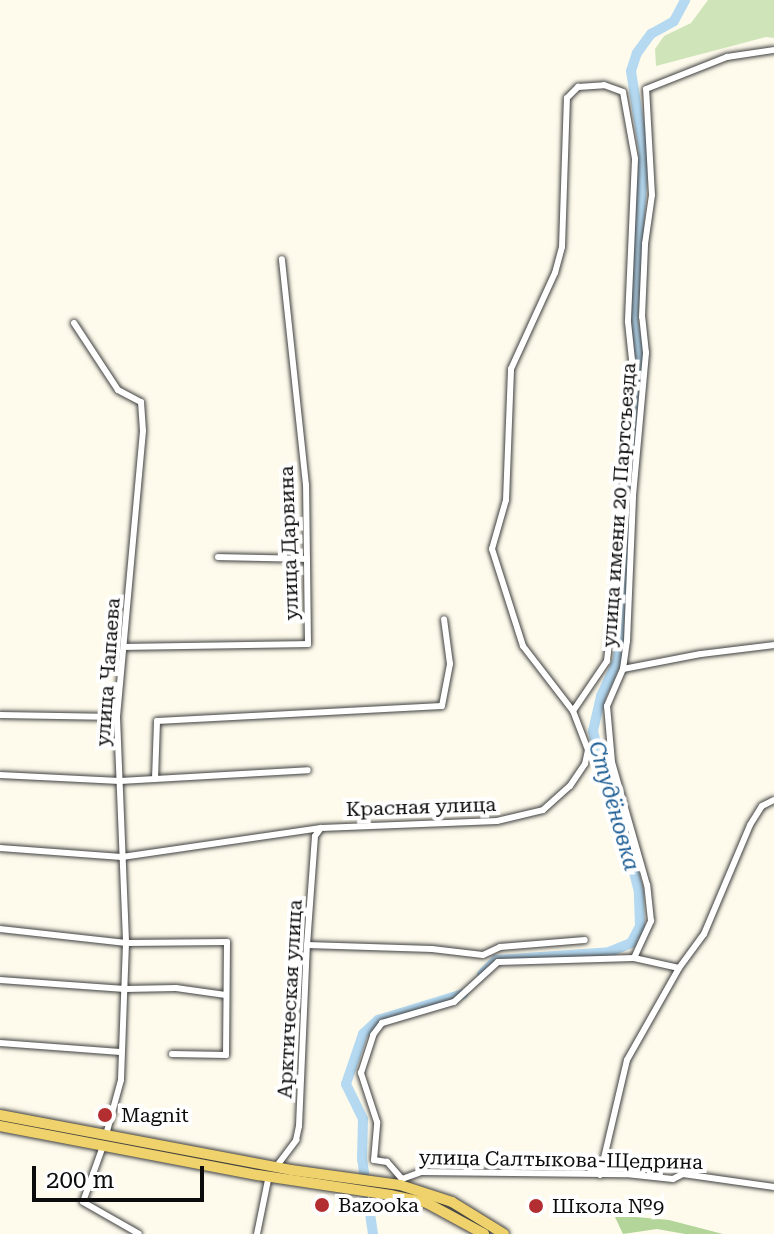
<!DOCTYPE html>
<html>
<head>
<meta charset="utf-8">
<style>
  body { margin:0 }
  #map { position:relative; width:774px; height:1234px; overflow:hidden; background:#fefbec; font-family:"Roboto Serif",serif }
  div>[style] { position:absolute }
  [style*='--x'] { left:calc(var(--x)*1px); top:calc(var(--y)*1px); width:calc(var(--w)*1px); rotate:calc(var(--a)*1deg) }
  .green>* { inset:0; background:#cfe5b9 }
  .forest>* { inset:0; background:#b3d599 }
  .river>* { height:10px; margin:-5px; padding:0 5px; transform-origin:5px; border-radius:5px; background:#b4d9f1 }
  .roads { filter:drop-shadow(0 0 2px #3f3f3f) drop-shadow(0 0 2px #3f3f3f) }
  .street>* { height:6px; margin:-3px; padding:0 3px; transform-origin:3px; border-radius:3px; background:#fff }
  .primary>* { height:10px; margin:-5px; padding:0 5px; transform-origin:5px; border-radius:5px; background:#efd26b }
  .dots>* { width:22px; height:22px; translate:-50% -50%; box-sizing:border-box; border:4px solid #fff; border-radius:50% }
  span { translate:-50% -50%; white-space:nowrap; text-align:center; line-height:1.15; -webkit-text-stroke:8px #fff; paint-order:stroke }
  .street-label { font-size:20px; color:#0c0c0c }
  .poi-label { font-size:20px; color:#0c0c0c }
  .left { translate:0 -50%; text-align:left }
  .water-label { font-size:22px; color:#1e5e94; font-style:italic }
  .scale { position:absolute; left:32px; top:1166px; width:172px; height:36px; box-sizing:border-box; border:4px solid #0c0c0c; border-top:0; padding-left:10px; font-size:24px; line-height:28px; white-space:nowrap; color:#0c0c0c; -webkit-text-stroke:6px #fff; paint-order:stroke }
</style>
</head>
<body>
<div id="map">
  <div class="green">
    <i style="clip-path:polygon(708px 0,774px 0,774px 38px,766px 37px,656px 66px,655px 49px,664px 36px,691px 23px)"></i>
  </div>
  <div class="forest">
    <i style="clip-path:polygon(614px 1215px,669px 1220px,723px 1234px,685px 1234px,657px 1229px,623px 1234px)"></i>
  </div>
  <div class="river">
    <i style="--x:482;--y:974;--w:20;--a:-45"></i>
    <i style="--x:496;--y:960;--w:113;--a:-4"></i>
    <i style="--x:609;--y:952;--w:24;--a:-22"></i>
    <i style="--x:631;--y:943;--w:19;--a:-62"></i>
    <i style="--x:640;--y:926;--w:34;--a:-92"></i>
    <i style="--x:639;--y:892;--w:86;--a:-104.2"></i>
    <i style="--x:618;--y:809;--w:32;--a:-114"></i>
    <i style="--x:605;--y:780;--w:50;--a:-103.8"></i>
    <i style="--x:593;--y:731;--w:36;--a:-77"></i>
    <i style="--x:601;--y:696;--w:40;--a:-65"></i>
    <i style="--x:618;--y:660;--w:309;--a:-86.1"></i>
    <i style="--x:639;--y:352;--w:31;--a:-101"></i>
    <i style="--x:633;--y:322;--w:168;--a:-86.3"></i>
    <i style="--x:644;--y:154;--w:84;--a:-98.9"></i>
    <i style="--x:631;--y:71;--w:19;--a:-72"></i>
    <i style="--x:637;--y:53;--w:24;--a:-54"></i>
    <i style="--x:651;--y:34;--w:26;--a:-29"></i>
    <i style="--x:674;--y:21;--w:24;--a:-62"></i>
    <i style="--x:373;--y:1234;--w:76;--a:-98.3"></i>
    <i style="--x:362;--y:1159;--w:40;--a:-88.6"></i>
    <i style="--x:363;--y:1119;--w:39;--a:-116"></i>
    <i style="--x:346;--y:1084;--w:53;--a:-71.2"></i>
    <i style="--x:363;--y:1034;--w:21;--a:-43"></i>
    <i style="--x:378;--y:1020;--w:89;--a:-17"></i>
  </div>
  <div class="roads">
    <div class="street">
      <i style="--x:74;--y:323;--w:80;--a:56.7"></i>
      <i style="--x:118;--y:390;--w:26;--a:28"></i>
      <i style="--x:141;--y:402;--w:29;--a:86"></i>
      <i style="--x:143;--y:431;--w:287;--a:95.2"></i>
      <i style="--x:117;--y:717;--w:226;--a:87.7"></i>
      <i style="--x:126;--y:943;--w:137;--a:92.1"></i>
      <i style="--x:121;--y:1080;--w:57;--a:105.3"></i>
      <i style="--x:218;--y:557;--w:89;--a:1.3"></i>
      <i style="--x:124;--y:647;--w:184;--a:-0.9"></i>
      <i style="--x:308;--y:644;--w:159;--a:-90.7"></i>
      <i style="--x:306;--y:485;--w:227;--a:-96.1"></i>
      <i style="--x:623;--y:669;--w:79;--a:-10.9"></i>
      <i style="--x:701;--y:654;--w:74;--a:-7"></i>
      <i style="--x:0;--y:715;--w:117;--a:1"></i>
      <i style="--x:0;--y:775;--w:120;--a:2.9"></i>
      <i style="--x:120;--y:781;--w:188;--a:-3.3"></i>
      <i style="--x:155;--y:779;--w:58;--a:-88"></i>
      <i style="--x:157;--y:721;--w:285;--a:-3"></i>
      <i style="--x:442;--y:706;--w:43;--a:-79.2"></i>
      <i style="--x:450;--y:664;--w:45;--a:-97.6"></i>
      <i style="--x:0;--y:848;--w:122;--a:4.2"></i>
      <i style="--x:122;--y:857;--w:201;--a:-8.3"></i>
      <i style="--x:321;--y:828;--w:176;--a:-2.3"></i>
      <i style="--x:497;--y:821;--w:47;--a:-13.4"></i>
      <i style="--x:543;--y:810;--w:36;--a:-42"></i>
      <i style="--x:570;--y:786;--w:27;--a:-56"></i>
      <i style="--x:585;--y:764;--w:14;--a:-78"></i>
      <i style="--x:588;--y:750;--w:42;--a:-111"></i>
      <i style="--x:573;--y:711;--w:82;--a:-127.6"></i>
      <i style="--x:523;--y:646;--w:102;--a:-107.7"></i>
      <i style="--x:492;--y:549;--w:51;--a:-74.1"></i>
      <i style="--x:506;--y:500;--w:131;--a:-87.8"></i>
      <i style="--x:511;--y:369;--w:106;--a:-65.4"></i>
      <i style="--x:555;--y:273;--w:27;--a:-75"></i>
      <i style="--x:562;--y:247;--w:149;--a:-88.1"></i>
      <i style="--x:567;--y:98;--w:16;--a:-45"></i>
      <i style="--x:578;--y:87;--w:26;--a:-4"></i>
      <i style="--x:604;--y:85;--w:20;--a:20"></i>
      <i style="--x:623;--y:92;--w:68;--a:79.8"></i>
      <i style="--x:635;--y:159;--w:163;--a:92.5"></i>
      <i style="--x:628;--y:322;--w:38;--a:84"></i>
      <i style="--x:632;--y:360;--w:220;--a:93.9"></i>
      <i style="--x:617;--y:579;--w:83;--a:97"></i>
      <i style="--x:607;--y:661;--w:60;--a:124.2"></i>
      <i style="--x:0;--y:929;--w:127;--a:6.3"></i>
      <i style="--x:126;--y:943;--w:101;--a:-0.6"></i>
      <i style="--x:227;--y:942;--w:113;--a:90.5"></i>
      <i style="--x:226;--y:1055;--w:54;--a:-178.9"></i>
      <i style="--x:307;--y:945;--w:125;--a:1.8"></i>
      <i style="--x:432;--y:949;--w:51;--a:6.7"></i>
      <i style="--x:483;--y:955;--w:19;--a:-25"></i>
      <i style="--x:500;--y:947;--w:85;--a:-4.7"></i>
      <i style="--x:634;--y:958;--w:46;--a:12.5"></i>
      <i style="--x:0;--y:980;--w:125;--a:4.1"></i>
      <i style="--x:125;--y:989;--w:51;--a:-1.1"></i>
      <i style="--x:176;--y:988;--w:50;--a:8"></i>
      <i style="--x:0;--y:1043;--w:121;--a:4.3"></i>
      <i style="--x:103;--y:1146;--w:59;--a:109.7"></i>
      <i style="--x:83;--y:1202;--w:64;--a:29.7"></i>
      <i style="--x:276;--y:1167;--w:34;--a:-53"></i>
      <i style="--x:296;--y:1140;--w:14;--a:-78"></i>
      <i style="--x:299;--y:1126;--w:181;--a:-87.5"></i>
      <i style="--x:307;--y:945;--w:109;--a:-85.8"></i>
      <i style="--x:315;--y:836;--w:10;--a:-53"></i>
      <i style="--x:600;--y:1175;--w:118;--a:-76.8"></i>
      <i style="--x:627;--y:1060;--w:106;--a:-60.5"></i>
      <i style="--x:679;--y:968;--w:42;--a:-53.7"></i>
      <i style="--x:704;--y:934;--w:118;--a:-67.1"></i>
      <i style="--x:750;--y:825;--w:22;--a:-58"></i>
      <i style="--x:762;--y:806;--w:13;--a:-27"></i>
      <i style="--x:402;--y:1179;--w:23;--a:-131"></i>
      <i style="--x:387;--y:1162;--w:13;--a:-171"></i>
      <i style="--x:374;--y:1160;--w:38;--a:-85"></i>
      <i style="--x:377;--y:1122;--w:52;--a:-108.1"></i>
      <i style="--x:361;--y:1073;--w:40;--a:-72"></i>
      <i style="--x:373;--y:1035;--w:15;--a:-53"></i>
      <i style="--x:382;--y:1023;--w:75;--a:-16.3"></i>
      <i style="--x:454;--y:1002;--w:59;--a:-42.3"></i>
      <i style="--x:498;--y:962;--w:136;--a:-1.7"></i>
      <i style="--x:634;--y:958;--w:41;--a:-65.3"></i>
      <i style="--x:651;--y:921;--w:36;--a:-96"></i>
      <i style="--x:647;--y:885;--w:128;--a:-105.9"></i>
      <i style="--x:612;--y:762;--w:56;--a:-95.1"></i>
      <i style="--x:607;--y:706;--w:40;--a:-66.6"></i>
      <i style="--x:623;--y:669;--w:28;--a:-82"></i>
      <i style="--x:627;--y:641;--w:145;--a:-87.6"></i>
      <i style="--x:633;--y:496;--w:144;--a:-84.8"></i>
      <i style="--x:646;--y:353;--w:36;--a:-96"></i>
      <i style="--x:642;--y:317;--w:73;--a:-87.6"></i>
      <i style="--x:645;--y:244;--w:49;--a:-81.9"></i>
      <i style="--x:652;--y:195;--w:106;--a:-93.2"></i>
      <i style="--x:646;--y:89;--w:87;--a:-21.6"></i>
      <i style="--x:727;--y:57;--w:48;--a:-8.5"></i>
      <i style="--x:402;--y:1179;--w:20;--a:-20"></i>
      <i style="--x:421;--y:1172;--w:205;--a:0.6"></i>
      <i style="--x:626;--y:1174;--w:47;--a:6.1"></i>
      <i style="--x:673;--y:1179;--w:11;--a:-27"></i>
      <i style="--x:683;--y:1174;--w:92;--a:8.1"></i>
      <i style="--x:257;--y:1234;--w:60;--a:-78.5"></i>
    </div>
    <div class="primary">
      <i style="--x:0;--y:1115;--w:296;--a:10.7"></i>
      <i style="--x:291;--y:1170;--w:110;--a:7.8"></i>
      <i style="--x:400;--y:1185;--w:55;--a:18.1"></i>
      <i style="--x:452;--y:1202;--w:61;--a:31.6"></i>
      <i style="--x:0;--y:1126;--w:263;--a:10.8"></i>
      <i style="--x:258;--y:1175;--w:134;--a:8.6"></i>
      <i style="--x:390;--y:1195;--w:38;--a:12"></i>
      <i style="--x:427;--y:1203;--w:65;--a:28.5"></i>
    </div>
  </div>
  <div class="dots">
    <i style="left:105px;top:1115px;background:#b22e31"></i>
    <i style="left:322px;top:1205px;background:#b22e31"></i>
    <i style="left:536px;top:1206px;background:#b22e31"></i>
  </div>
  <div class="street-label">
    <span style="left:619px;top:505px;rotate:-86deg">улица имени 20 Партсъезда</span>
    <span style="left:289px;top:543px;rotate:-92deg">улица Дарвина</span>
    <span style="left:108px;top:672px;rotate:-86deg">улица Чапаева</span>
    <span style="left:421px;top:807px;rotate:-2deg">Красная улица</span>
    <span style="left:290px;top:999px;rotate:-87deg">Арктическая улица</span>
    <span style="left:561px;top:1160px;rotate:1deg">улица Салтыкова-Щедрина</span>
  </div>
  <div class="poi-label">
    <span class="left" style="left:121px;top:1115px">Magnit</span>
    <span class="left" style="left:338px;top:1205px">Bazooka</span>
    <span class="left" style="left:552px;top:1206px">Школа №9</span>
  </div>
  <div class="water-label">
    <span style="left:614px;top:806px;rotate:74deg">Студёновка</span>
  </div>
  <div class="scale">200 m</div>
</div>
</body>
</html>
